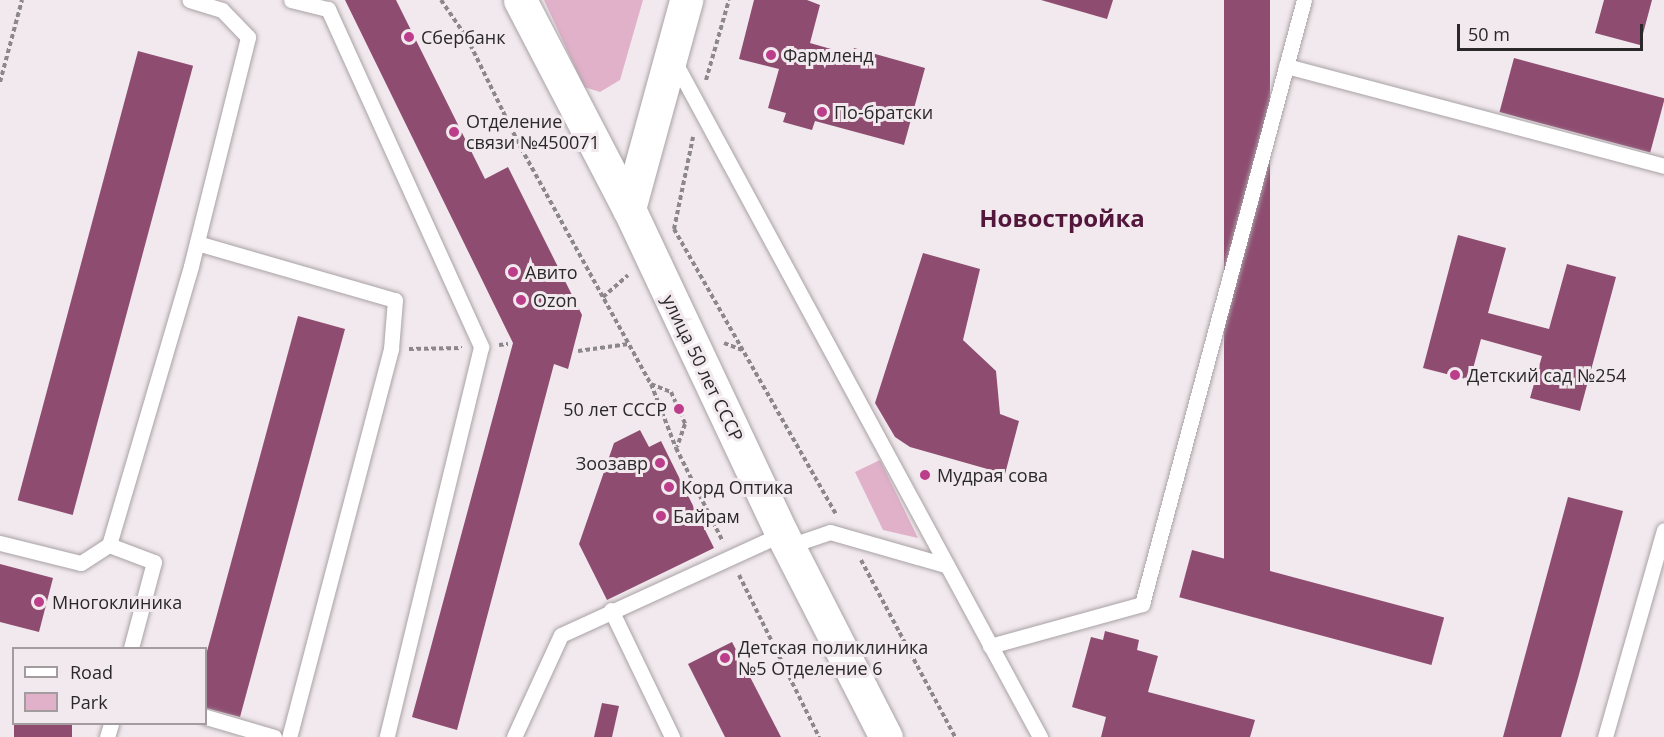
<!DOCTYPE html>
<html>
<head>
<meta charset="utf-8">
<style>
  body { margin:0 }
  #map { position:relative; width:1664px; height:737px; overflow:hidden; background:#f1e9ed; font-family:"Open Sans",sans-serif }
  div>[style] { position:absolute }
  [style*='--x'] { left:calc(var(--x)*1px); top:calc(var(--y)*1px); width:calc(var(--w)*1px); rotate:calc(var(--a)*1deg) }
  .green>* { inset:0; background:#e0b1c9 }
  .building>* { inset:0; background:#8e4c71; transform-origin:0 0 }
  .path>* { height:4px; margin-top:-2px; transform-origin:0; background:repeating-linear-gradient(90deg,#8c878a 0 4.5px,transparent 0 7.5px) }
  .roads { filter:drop-shadow(0 0 2px #a9a2a5) drop-shadow(0 0 2px #a9a2a5) }
  .lane>* { height:15px; margin:-7.5px; padding:0 7.5px; transform-origin:7.5px; border-radius:7.5px; background:#fff }
  .secondary>* { height:33px; margin:-16.5px; padding:0 16.5px; transform-origin:16.5px; border-radius:16.5px; background:#fff }
  .dots>* { width:16px; height:16px; translate:-50% -50%; box-sizing:border-box; border:3px solid #f1e9ed; border-radius:50% }
  span { translate:-50% -50%; white-space:nowrap; text-align:center; line-height:1.15; -webkit-text-stroke:6px #f1e9ed; paint-order:stroke }
  .poi-label { font-size:18px; color:#2b282a }
  .left { translate:0 -50%; text-align:left }
  .right { translate:-100% -50%; text-align:right }
  .street-label { font-size:18px; color:#2b282a }
  .district-label { font-size:24px; color:#53173c; font-weight:700 }
  .legend { position:absolute; left:12px; top:647px; width:195px; height:78px; box-sizing:border-box; background:#f1e9ed; border:2px solid #a29c9f; margin:0; padding:8px 10px; list-style:none; font-size:18px; color:#2b282a }
  .legend li { display:flex; align-items:center; gap:12px; height:30px }
  .legend b { width:30px; border:2px solid #a29c9f }
  .scale { position:absolute; left:1457px; top:24px; width:186px; height:27px; box-sizing:border-box; border:3px solid #2b282a; border-top:0; padding-left:8px; font-size:18px; line-height:21px; white-space:nowrap; color:#2b282a; -webkit-text-stroke:4px #f1e9ed; paint-order:stroke }
</style>
</head>
<body>
<div id="map">
  <div class="green">
    <i style="clip-path:polygon(544px 0,643px 0,620px 80px,600px 92px,584px 87px)"></i>
    <i style="clip-path:polygon(880px 460px,918px 538px,883px 530px,855px 472px)"></i>
  </div>
  <div class="building">
    <i style="clip-path:polygon(345px 0,396px 0,485px 179px,508px 167px,582px 315px,568px 369px,554px 364px,457px 730px,412px 717px,513px 343px)"></i>
    <i style="clip-path:polygon(754px 0,807px 0,820px 5px,810px 43px,852px 55px,854px 48px,925px 68px,904px 145px,815px 121px,812px 130px,783px 122px,786px 113px,768px 108px,779px 69px,739px 59px)"></i>
    <i style="clip-path:polygon(1041px 0,1113px 0,1107px 19px)"></i>
    <i style="left:1224px;top:0;width:46px;height:601px"></i>
    <i style="clip-path:polygon(1604px 0,1652px 0,1640px 45px,1595px 33px)"></i>
    <i style="left:138px;top:51px;width:57px;height:465px;rotate:15deg"></i>
    <i style="left:1514px;top:58px;width:156px;height:56px;rotate:15deg"></i>
    <i style="clip-path:polygon(1458px 235px,1506px 248px,1488px 313px,1549px 329px,1567px 264px,1616px 277px,1580px 411px,1530px 398px,1542px 356px,1481px 339px,1470px 380px,1423px 368px)"></i>
    <i style="clip-path:polygon(923px 253px,980px 269px,963px 340px,996px 371px,1000px 414px,1019px 421px,1005px 474px,910px 447px,895px 437px,875px 403px)"></i>
    <i style="clip-path:polygon(298px 316px,345px 329px,240px 717px,206px 708px,206px 655px)"></i>
    <i style="clip-path:polygon(640px 430px,649px 447px,661px 441px,714px 548px,607px 600px,579px 544px,614px 443px)"></i>
    <i style="clip-path:polygon(1568px 497px,1623px 511px,1578px 678px,1561px 737px,1503px 737px)"></i>
    <i style="left:1192px;top:550px;width:261px;height:49px;rotate:15deg"></i>
    <i style="clip-path:polygon(0 564px,53px 578px,39px 632px,0 622px)"></i>
    <i style="clip-path:polygon(1105px 631px,1139px 640px,1137px 650px,1158px 656px,1148px 692px,1255px 720px,1250px 737px,1101px 737px,1106px 717px,1072px 707px,1091px 637px,1103px 640px)"></i>
    <i style="clip-path:polygon(732px 642px,781px 737px,725px 737px,688px 664px)"></i>
    <i style="clip-path:polygon(602px 703px,619px 706px,612px 737px,594px 737px)"></i>
    <i style="left:14px;top:724px;width:58px;height:14px"></i>
  </div>
  <div class="path">
    <i style="--x:441;--y:0;--w:46;--a:55.6"></i>
    <i style="--x:467;--y:38;--w:123;--a:63.9"></i>
    <i style="--x:521;--y:148;--w:269;--a:61.2"></i>
    <i style="--x:651;--y:384;--w:69;--a:68.7"></i>
    <i style="--x:676;--y:448;--w:105;--a:63.4"></i>
    <i style="--x:706;--y:80;--w:83;--a:-74"></i>
    <i style="--x:0;--y:82;--w:85;--a:-75"></i>
    <i style="--x:674;--y:229;--w:328;--a:60.4"></i>
    <i style="--x:674;--y:229;--w:94;--a:-78.3"></i>
    <i style="--x:603;--y:297;--w:33;--a:-41"></i>
    <i style="--x:724;--y:343;--w:19;--a:21"></i>
    <i style="--x:499;--y:345;--w:9;--a:-6"></i>
    <i style="--x:409;--y:349;--w:53;--a:-1.1"></i>
    <i style="--x:578;--y:351;--w:51;--a:-7.8"></i>
    <i style="--x:651;--y:384;--w:22;--a:22"></i>
    <i style="--x:671;--y:392;--w:35;--a:66"></i>
    <i style="--x:685;--y:424;--w:24;--a:109"></i>
    <i style="--x:861;--y:560;--w:200;--a:62"></i>
    <i style="--x:739;--y:575;--w:181;--a:63.7"></i>
  </div>
  <div class="roads">
    <div class="lane">
      <i style="--x:291;--y:0;--w:38;--a:14"></i>
      <i style="--x:328;--y:9;--w:371;--a:65.6"></i>
      <i style="--x:481;--y:347;--w:401;--a:103.6"></i>
      <i style="--x:673;--y:59;--w:771;--a:61.57"></i>
      <i style="--x:1286;--y:66;--w:391;--a:14.8"></i>
      <i style="--x:197;--y:243;--w:206;--a:16.1"></i>
      <i style="--x:395;--y:300;--w:49;--a:94.7"></i>
      <i style="--x:391;--y:349;--w:401;--a:104.7"></i>
      <i style="--x:0;--y:543;--w:83;--a:13.9"></i>
      <i style="--x:81;--y:563;--w:33;--a:-33"></i>
      <i style="--x:109;--y:545;--w:291;--a:-73.6"></i>
      <i style="--x:191;--y:266;--w:236;--a:-76"></i>
      <i style="--x:248;--y:37;--w:37;--a:-134"></i>
      <i style="--x:222;--y:10;--w:34;--a:-163"></i>
      <i style="--x:109;--y:545;--w:48;--a:20.7"></i>
      <i style="--x:154;--y:562;--w:89;--a:105"></i>
      <i style="--x:789;--y:546;--w:43;--a:-18.9"></i>
      <i style="--x:830;--y:532;--w:120;--a:16"></i>
      <i style="--x:611;--y:610;--w:141;--a:64.3"></i>
      <i style="--x:990;--y:646;--w:158;--a:-15.4"></i>
      <i style="--x:1142;--y:604;--w:625;--a:-74.99"></i>
      <i style="--x:206;--y:717;--w:71;--a:16.4"></i>
      <i style="--x:107;--y:737;--w:14;--a:-73"></i>
      <i style="--x:514;--y:737;--w:112;--a:-65.3"></i>
      <i style="--x:561;--y:635;--w:243;--a:-24.6"></i>
      <i style="--x:1605;--y:737;--w:215;--a:-74.1"></i>
    </div>
    <div class="secondary">
      <i style="--x:520;--y:0;--w:236;--a:62.5"></i>
      <i style="--x:629;--y:209;--w:359;--a:64.8"></i>
      <i style="--x:782;--y:534;--w:228;--a:62.9"></i>
      <i style="--x:629;--y:209;--w:217;--a:-74.7"></i>
    </div>
  </div>
  <div class="dots">
    <i style="left:409px;top:37px;background:#bc3e8b"></i>
    <i style="left:771px;top:55px;background:#bc3e8b"></i>
    <i style="left:822px;top:112px;background:#bc3e8b"></i>
    <i style="left:454px;top:132px;background:#bc3e8b"></i>
    <i style="left:513px;top:272px;background:#bc3e8b"></i>
    <i style="left:521px;top:300px;background:#bc3e8b"></i>
    <i style="left:1455px;top:375px;background:#bc3e8b"></i>
    <i style="left:679px;top:409px;background:#bc3e8b"></i>
    <i style="left:660px;top:463px;background:#bc3e8b"></i>
    <i style="left:925px;top:475px;background:#bc3e8b"></i>
    <i style="left:669px;top:487px;background:#bc3e8b"></i>
    <i style="left:661px;top:516px;background:#bc3e8b"></i>
    <i style="left:39px;top:602px;background:#bc3e8b"></i>
    <i style="left:725px;top:658px;background:#bc3e8b"></i>
  </div>
  <div class="poi-label">
    <span class="left" style="left:421px;top:37px">Сбербанк</span>
    <span class="left" style="left:783px;top:55px">Фармленд</span>
    <span class="left" style="left:834px;top:112px">По-братски</span>
    <span class="left" style="left:466px;top:132px">Отделение<br>связи №450071</span>
    <span class="left" style="left:525px;top:272px">Авито</span>
    <span class="left" style="left:533px;top:300px">Ozon</span>
    <span class="left" style="left:1467px;top:375px">Детский сад №254</span>
    <span class="right" style="left:667px;top:409px">50 лет СССР</span>
    <span class="right" style="left:648px;top:463px">Зоозавр</span>
    <span class="left" style="left:937px;top:475px">Мудрая сова</span>
    <span class="left" style="left:681px;top:487px">Корд Оптика</span>
    <span class="left" style="left:673px;top:516px">Байрам</span>
    <span class="left" style="left:52px;top:602px">Многоклиника</span>
    <span class="left" style="left:738px;top:658px">Детская поликлиника<br>№5 Отделение 6</span>
  </div>
  <div class="street-label">
    <span style="left:703px;top:368px;rotate:64deg">улица 50 лет СССР</span>
  </div>
  <div class="district-label">
    <span style="left:1062px;top:218px">Новостройка</span>
  </div>
  <ul class="legend">
  <li><b style="height:8px;background:#fff"></b>Road</li>
  <li><b style="height:16px;background:#e0b1c9"></b>Park</li>
  </ul>
  <div class="scale">50 m</div>
</div>
</body>
</html>
